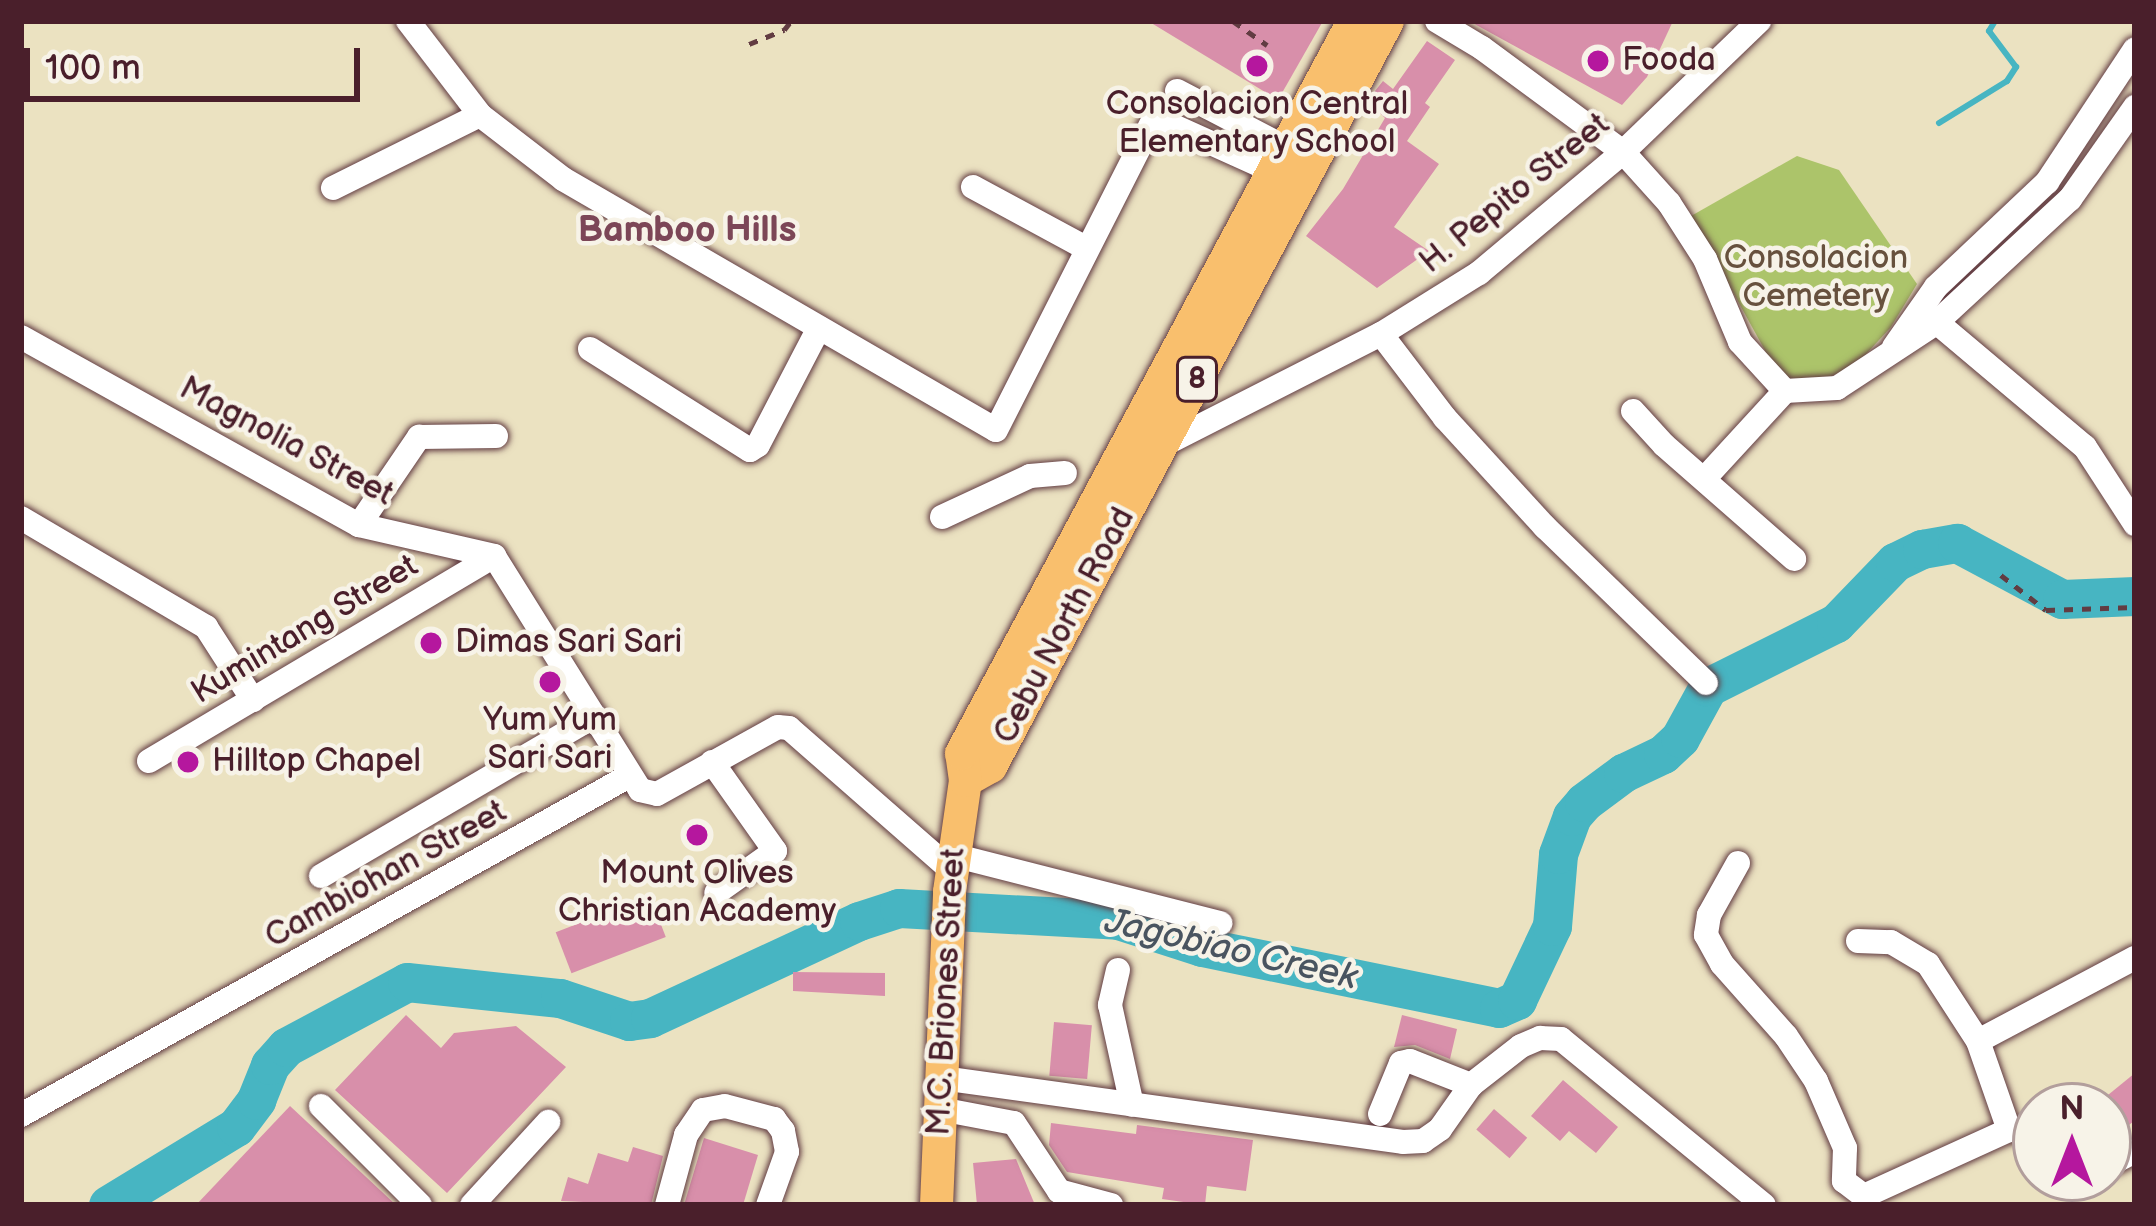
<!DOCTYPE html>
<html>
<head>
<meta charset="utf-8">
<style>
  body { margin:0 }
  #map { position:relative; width:2156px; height:1226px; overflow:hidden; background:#ebe2c1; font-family:"Balsamiq Sans",sans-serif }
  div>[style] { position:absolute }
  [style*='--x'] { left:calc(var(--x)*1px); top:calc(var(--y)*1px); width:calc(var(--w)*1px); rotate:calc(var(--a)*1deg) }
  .green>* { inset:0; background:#acc46a }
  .stream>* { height:6px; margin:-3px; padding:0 3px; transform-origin:3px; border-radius:3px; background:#47b5c2 }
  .river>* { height:39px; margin:-19.5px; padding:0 19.5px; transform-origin:19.5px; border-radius:19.5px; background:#47b5c2 }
  .building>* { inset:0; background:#d88faa; transform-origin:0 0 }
  .path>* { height:4.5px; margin-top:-2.25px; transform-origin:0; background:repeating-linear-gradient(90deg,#623c42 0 9px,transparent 0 18px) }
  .roads { filter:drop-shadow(0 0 3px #623c42) drop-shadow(0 0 3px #623c42) }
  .minor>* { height:24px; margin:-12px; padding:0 12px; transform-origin:12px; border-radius:12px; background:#fff }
  .major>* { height:33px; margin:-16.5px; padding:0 16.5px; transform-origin:16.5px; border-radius:16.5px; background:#f9bf6d }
  .dots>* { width:33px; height:33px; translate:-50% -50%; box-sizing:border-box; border:6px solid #f7f3e8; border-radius:50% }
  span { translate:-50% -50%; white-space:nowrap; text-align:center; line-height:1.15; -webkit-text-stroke:9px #f7f3e8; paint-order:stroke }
  .shield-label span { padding:3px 9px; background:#f7f3e8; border:3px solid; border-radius:9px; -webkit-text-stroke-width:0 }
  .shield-label { font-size:30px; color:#4a1f2b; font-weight:700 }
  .poi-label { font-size:33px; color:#4a1f2b }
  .left { translate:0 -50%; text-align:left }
  .street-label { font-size:33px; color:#4a1f2b }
  .park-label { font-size:33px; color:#67513e }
  .neighbourhood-label { font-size:36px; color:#7c4657; font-weight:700 }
  .water-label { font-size:36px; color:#495460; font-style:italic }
  .frame { position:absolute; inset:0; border:24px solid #4a1f2b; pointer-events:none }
  .north { position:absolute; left:2012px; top:1082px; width:120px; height:120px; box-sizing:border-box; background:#f7f3e8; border:3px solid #b29e9c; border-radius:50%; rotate:0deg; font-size:33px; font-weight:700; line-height:48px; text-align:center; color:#4a1f2b }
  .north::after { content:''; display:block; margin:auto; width:42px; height:54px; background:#b5179e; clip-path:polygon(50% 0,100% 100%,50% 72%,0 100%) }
  .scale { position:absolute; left:24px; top:48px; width:336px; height:54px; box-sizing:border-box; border:6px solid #4a1f2b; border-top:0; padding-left:15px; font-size:36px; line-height:42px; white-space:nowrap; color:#4a1f2b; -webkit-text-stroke:9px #f7f3e8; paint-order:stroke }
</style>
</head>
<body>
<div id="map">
  <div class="green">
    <i style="clip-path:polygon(1797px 156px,1839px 170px,1917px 284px,1891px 327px,1856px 365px,1825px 379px,1791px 382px,1773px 365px,1691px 216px)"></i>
  </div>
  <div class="stream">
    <i style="--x:1939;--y:123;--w:80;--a:-31.7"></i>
    <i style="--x:2007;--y:81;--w:17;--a:-57"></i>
    <i style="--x:2016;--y:67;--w:45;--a:-126.9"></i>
    <i style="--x:1989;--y:31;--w:12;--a:-59"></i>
  </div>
  <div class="river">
    <i style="--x:108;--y:1205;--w:150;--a:-31.4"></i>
    <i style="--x:236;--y:1127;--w:34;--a:-53"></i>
    <i style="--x:256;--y:1100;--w:38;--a:-68"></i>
    <i style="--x:270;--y:1065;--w:24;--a:-48"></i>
    <i style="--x:286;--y:1047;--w:137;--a:-28.2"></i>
    <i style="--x:407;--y:982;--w:154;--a:6"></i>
    <i style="--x:560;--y:998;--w:73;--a:18.4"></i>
    <i style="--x:629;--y:1021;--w:21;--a:-8"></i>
    <i style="--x:650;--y:1018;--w:230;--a:-24.9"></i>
    <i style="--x:859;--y:921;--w:42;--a:-18"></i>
    <i style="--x:899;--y:908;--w:219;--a:3.1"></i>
    <i style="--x:1118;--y:920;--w:88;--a:17.8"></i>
    <i style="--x:1202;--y:947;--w:303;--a:11.6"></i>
    <i style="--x:1499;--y:1008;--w:20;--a:-24"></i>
    <i style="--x:1517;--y:1000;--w:82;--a:-64.7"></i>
    <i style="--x:1552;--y:926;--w:72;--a:-85.2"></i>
    <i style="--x:1558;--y:854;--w:40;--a:-69.8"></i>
    <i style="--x:1572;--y:816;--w:18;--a:-49"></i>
    <i style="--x:1584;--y:802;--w:49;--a:-36.6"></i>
    <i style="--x:1623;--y:773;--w:44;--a:-25.4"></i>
    <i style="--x:1663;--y:754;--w:23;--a:-43"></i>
    <i style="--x:1680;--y:738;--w:58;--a:-61.2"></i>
    <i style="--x:1708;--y:687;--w:143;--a:-26.6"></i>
    <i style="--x:1836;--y:623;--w:85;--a:-46"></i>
    <i style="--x:1895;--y:562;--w:30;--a:-26"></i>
    <i style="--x:1922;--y:549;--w:36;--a:-10"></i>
    <i style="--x:1957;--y:543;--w:119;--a:28.1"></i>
    <i style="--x:2062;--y:599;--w:73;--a:-2.4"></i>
  </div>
  <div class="building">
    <i style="clip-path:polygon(1148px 21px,1323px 21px,1278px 100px)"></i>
    <i style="clip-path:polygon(1469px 21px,1673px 21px,1647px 77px,1622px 105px)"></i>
    <i style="clip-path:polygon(1427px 41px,1455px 60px,1425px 103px,1430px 107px,1407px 141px,1439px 164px,1394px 227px,1429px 251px,1377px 288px,1306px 236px,1343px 189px,1385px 118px,1368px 102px,1371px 96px,1383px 81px,1393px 89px)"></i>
    <i style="left:650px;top:896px;width:44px;height:101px;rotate:69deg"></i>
    <i style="clip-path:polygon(793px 972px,885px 973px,885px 996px,793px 991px)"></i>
    <i style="clip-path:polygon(406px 1015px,441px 1048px,454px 1033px,516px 1026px,566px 1067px,447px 1193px,335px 1090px)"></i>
    <i style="clip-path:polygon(1402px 1015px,1457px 1029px,1450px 1059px,1415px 1045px,1394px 1047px)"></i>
    <i style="left:1054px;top:1022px;width:38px;height:54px;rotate:5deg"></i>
    <i style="clip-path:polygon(2135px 1073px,2135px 1120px,2108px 1143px,2108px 1095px)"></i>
    <i style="clip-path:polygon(1563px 1080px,1618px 1127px,1596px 1153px,1569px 1131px,1560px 1141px,1531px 1116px)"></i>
    <i style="clip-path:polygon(290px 1106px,365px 1176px,396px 1205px,196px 1205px)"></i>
    <i style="left:1494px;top:1109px;width:44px;height:27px;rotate:41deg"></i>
    <i style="clip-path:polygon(1051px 1123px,1136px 1134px,1137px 1125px,1253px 1140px,1246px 1191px,1207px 1186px,1205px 1205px,1162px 1199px,1164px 1188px,1067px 1172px,1049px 1145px)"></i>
    <i style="clip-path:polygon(704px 1138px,758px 1155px,743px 1205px,684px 1205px)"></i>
    <i style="clip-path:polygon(633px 1147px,663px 1156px,651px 1205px,561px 1201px,568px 1177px,588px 1184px,598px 1153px,628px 1162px)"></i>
    <i style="clip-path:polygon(1016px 1159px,1035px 1205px,977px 1205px,973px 1163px)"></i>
  </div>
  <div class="path">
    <i style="--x:1233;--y:21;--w:42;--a:35.2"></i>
    <i style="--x:749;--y:44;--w:38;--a:-22"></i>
    <i style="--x:784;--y:30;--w:11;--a:-52"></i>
    <i style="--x:2001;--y:575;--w:57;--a:37.9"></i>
    <i style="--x:2046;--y:610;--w:89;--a:-1.9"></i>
  </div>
  <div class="roads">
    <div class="minor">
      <i style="--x:408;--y:21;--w:118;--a:52.5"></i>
      <i style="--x:480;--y:115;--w:105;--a:37.6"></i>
      <i style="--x:563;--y:179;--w:500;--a:30.1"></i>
      <i style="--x:996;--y:430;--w:347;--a:-63.1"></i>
      <i style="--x:1153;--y:121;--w:7;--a:-8"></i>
      <i style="--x:1160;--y:120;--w:124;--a:24.3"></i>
      <i style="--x:1437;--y:21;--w:52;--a:31"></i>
      <i style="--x:1482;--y:48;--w:175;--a:36.4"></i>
      <i style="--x:1623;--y:152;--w:69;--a:48"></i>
      <i style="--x:1669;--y:203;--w:67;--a:57.3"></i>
      <i style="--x:1705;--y:259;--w:90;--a:67.1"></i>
      <i style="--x:1740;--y:342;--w:67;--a:47.4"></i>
      <i style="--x:1785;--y:391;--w:52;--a:-3.3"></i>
      <i style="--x:1837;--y:388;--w:118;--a:-33.3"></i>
      <i style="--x:1936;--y:323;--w:183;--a:-42.8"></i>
      <i style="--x:2070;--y:199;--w:113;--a:-54.8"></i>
      <i style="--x:1177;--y:91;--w:123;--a:27.6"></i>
      <i style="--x:973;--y:187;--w:128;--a:28.4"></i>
      <i style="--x:333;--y:188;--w:164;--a:-26.4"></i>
      <i style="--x:1928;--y:315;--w:205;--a:40.1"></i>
      <i style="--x:2085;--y:447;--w:92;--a:57"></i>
      <i style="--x:1381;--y:334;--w:106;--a:52.7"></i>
      <i style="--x:1445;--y:418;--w:148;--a:47.5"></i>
      <i style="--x:1545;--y:527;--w:224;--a:44.1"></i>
      <i style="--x:21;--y:337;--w:387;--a:29.1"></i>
      <i style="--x:359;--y:525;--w:139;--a:12.9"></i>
      <i style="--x:494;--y:556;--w:276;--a:58"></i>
      <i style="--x:640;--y:790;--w:17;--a:13"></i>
      <i style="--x:657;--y:794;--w:138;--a:-29"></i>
      <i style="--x:778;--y:727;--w:11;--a:5"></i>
      <i style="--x:789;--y:728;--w:215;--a:41.2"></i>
      <i style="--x:1894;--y:347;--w:73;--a:-55"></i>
      <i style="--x:1936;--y:287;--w:153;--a:-43.4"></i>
      <i style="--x:2047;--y:182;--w:159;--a:-56.5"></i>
      <i style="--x:590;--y:349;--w:189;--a:32.3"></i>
      <i style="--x:750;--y:450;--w:9;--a:-32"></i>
      <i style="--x:758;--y:445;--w:132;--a:-62.5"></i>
      <i style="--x:1633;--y:411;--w:46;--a:47.6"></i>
      <i style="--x:1664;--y:445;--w:173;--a:41.2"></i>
      <i style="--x:1159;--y:447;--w:249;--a:-27"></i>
      <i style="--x:1381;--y:334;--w:115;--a:-31.9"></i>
      <i style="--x:1479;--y:273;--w:188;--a:-40"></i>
      <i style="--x:1623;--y:152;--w:189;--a:-43.9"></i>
      <i style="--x:1705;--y:478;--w:118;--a:-47.4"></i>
      <i style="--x:942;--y:517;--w:97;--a:-25"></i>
      <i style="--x:1030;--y:476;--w:35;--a:-5"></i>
      <i style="--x:21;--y:518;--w:215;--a:30.5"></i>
      <i style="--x:206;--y:627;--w:87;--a:57.2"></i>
      <i style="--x:359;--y:525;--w:107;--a:-55.7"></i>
      <i style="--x:419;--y:437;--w:77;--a:-0.7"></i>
      <i style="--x:149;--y:761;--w:401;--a:-30.7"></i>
      <i style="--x:712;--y:762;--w:109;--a:54.7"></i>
      <i style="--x:775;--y:851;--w:72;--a:144.6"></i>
      <i style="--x:953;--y:855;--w:276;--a:14.3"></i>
      <i style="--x:1738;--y:863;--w:60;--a:119.1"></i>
      <i style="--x:1709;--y:915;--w:20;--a:99"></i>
      <i style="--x:1706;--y:935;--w:33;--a:61"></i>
      <i style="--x:1722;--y:964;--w:96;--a:48.4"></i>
      <i style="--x:1786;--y:1036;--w:54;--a:56.3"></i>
      <i style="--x:1816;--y:1081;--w:73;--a:66.6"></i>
      <i style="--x:1845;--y:1148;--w:33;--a:92"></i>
      <i style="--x:1844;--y:1181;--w:25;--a:37"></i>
      <i style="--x:1864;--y:1196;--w:9;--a:72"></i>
      <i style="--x:321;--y:876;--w:317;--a:-30.3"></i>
      <i style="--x:1858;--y:941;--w:33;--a:2"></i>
      <i style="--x:1891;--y:942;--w:43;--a:30.7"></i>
      <i style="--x:1928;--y:964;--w:92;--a:57"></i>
      <i style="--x:1978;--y:1041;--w:94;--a:70.8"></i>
      <i style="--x:1118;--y:970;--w:36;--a:103"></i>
      <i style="--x:1110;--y:1005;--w:102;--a:77.6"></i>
      <i style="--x:1978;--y:1041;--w:178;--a:-27.9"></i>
      <i style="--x:942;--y:1078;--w:465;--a:7.9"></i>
      <i style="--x:1403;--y:1142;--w:20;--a:-3"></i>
      <i style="--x:1423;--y:1141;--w:21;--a:-35"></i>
      <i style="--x:1440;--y:1129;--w:54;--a:-54.8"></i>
      <i style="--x:1471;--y:1085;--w:63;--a:-38"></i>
      <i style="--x:1521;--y:1046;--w:21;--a:-23"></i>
      <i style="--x:1540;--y:1038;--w:21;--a:3"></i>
      <i style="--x:1561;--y:1039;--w:262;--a:39.3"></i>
      <i style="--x:321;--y:1106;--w:140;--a:45"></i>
      <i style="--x:940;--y:1109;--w:75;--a:10.7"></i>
      <i style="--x:1014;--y:1123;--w:82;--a:56.5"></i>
      <i style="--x:1059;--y:1191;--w:54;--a:15.1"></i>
      <i style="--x:1380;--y:1114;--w:55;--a:-67.6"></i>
      <i style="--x:1401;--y:1063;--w:9;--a:-13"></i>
      <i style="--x:1410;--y:1061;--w:66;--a:21.5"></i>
      <i style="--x:21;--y:1115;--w:696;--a:-29.14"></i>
      <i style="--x:2108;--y:1165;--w:30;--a:-27"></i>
      <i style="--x:1864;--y:1196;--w:159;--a:-24.5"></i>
      <i style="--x:2009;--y:1130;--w:27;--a:2"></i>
      <i style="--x:472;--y:1205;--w:113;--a:-47.5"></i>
      <i style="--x:667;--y:1205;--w:73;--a:-74.8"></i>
      <i style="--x:686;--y:1135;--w:30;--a:-56"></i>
      <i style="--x:703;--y:1110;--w:22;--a:-10"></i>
      <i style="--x:725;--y:1106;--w:51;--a:14.9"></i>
      <i style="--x:774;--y:1119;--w:15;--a:53"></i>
      <i style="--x:783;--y:1131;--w:21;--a:79"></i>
      <i style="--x:787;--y:1152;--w:56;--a:109.7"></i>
    </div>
    <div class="major">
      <i style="--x:965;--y:780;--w:29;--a:-29"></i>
      <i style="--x:990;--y:766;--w:844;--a:-61.95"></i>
      <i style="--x:936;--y:1205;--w:314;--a:-87.6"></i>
      <i style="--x:949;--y:891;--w:112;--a:-81.8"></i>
      <i style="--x:965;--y:780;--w:27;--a:-98"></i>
      <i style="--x:961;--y:753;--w:830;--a:-61.83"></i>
    </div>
  </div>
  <div class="dots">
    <i style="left:1598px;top:61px;background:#b5179e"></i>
    <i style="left:1257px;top:66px;background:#b5179e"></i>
    <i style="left:431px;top:643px;background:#b5179e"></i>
    <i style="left:550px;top:682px;background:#b5179e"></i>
    <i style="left:188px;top:762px;background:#b5179e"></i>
    <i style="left:697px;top:835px;background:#b5179e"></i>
  </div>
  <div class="shield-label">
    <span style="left:1197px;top:379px">8</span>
  </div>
  <div class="poi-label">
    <span class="left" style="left:1622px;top:61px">Fooda</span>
    <span style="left:1257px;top:124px">Consolacion Central<br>Elementary School</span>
    <span class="left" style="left:455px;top:643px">Dimas Sari Sari</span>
    <span style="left:550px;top:740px">Yum Yum<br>Sari Sari</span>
    <span class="left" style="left:212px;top:762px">Hilltop Chapel</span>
    <span style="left:697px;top:893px">Mount Olives<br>Christian Academy</span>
  </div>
  <div class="street-label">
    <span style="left:1515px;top:194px;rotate:-39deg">H. Pepito Street</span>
    <span style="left:286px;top:442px;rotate:28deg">Magnolia Street</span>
    <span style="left:1065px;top:626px;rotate:-62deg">Cebu North Road</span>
    <span style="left:305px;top:630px;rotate:-31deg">Kumintang Street</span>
    <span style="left:386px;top:875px;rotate:-29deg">Cambiohan Street</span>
    <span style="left:947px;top:992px;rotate:-87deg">M.C. Briones Street</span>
  </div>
  <div class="park-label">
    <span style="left:1816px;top:278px">Consolacion<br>Cemetery</span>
  </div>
  <div class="neighbourhood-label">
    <span style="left:687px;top:231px">Bamboo Hills</span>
  </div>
  <div class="water-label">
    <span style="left:1231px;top:950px;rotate:13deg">Jagobiao Creek</span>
  </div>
  <div class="frame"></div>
  <div class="north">N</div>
  <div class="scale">100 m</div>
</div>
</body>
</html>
